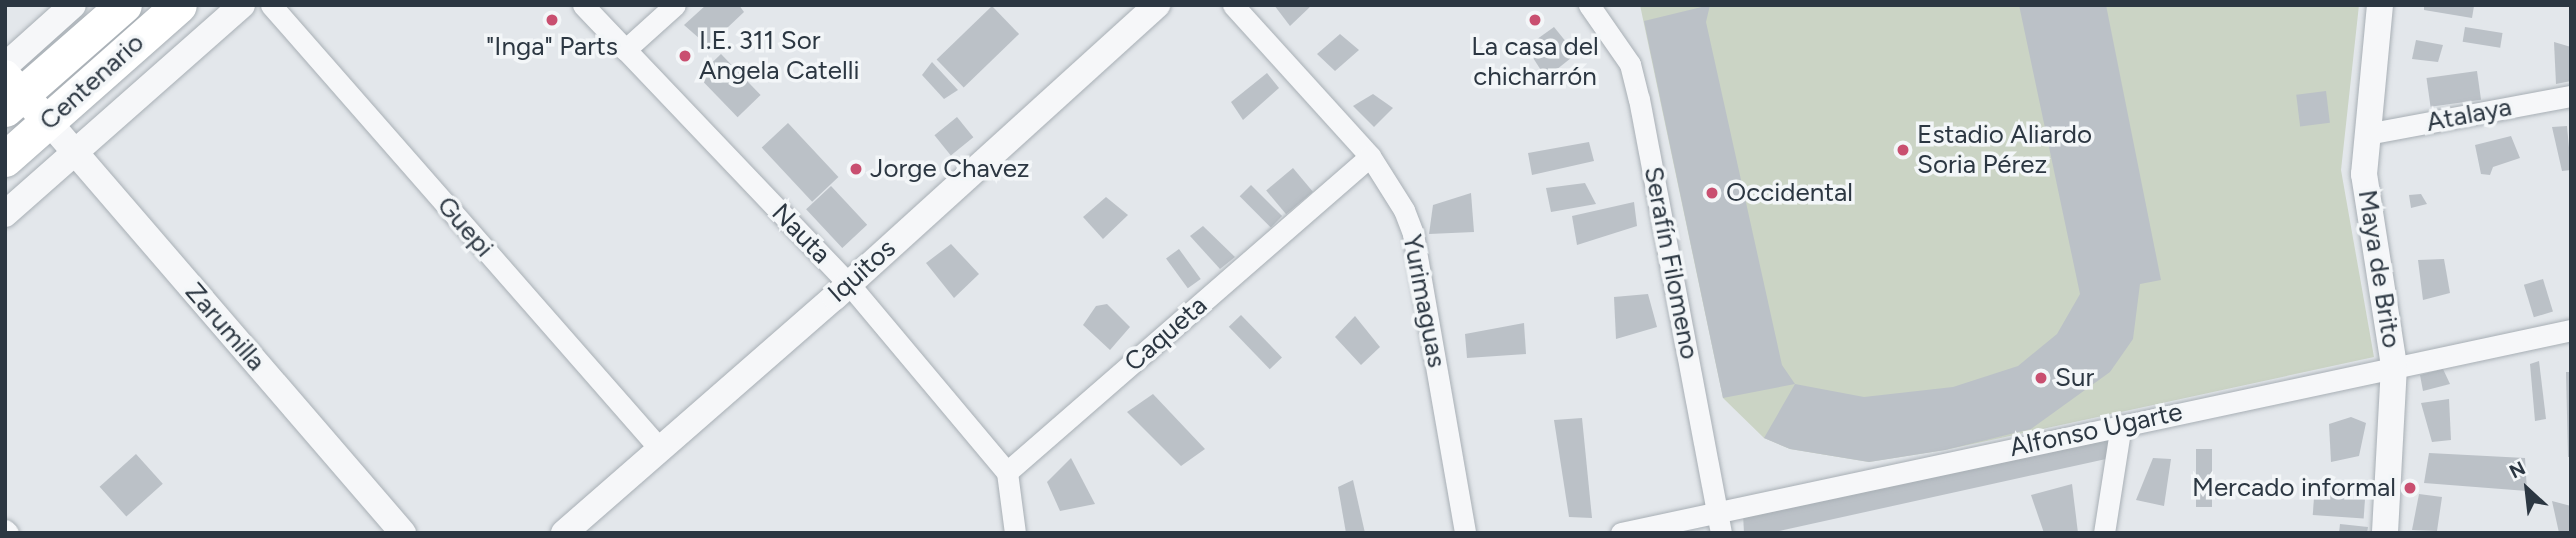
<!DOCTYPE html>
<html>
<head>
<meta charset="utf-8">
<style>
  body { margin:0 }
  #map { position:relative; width:2576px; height:538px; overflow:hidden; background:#e3e7eb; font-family:Figtree,sans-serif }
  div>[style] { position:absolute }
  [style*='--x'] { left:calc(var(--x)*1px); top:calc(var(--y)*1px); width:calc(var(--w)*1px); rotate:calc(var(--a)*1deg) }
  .green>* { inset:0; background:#cbd4c5 }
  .building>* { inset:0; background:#bbc1c7; transform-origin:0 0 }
  .roads { filter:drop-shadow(0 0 2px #a8afb5) drop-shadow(0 0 2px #a8afb5) }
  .minor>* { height:21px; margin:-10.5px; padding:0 10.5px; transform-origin:10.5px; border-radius:10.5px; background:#f6f7f9 }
  .tertiary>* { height:26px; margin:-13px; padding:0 13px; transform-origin:13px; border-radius:13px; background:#f6f7f9 }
  .secondary>* { height:30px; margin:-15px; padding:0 15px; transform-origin:15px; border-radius:15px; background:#fff }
  .trunk>* { height:35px; margin:-17.5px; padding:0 17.5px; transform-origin:17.5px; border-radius:17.5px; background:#fff }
  .dots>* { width:19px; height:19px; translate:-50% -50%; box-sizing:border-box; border:4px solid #f3f6f8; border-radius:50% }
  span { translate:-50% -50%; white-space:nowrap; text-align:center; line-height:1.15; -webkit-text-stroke:7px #f3f6f8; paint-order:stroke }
  .poi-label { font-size:26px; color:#2c3742 }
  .left { translate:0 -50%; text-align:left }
  .right { translate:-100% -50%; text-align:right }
  .street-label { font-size:26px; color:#2c3742 }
  .frame { position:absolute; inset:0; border:7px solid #2c3742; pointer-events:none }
  .north { position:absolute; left:2492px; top:454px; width:70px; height:70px; -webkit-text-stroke:5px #f3f6f8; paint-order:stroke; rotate:333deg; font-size:19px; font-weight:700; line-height:28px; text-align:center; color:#2c3742 }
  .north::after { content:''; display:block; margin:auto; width:24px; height:32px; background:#2c3742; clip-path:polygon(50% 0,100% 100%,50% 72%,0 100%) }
</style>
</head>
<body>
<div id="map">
  <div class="green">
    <i style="clip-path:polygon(1640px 5px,2359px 5px,2341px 170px,2374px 357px,1945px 450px,1869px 462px,1790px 449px,1764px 438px,1723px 398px)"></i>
  </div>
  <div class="building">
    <i style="clip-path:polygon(706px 5px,739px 5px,744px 12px,708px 46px,684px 25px)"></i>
    <i style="clip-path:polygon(1274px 5px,1312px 5px,1290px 26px)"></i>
    <i style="clip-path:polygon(1710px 5px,1706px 22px,1782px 365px,1795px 384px,1723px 398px,1644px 21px)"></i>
    <i style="clip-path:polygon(2019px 5px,2106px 5px,2161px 280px,2140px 284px,2133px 339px,2110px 372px,2031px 429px,1945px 450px,1869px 462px,1790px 449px,1764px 438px,1795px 384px,1864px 397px,1953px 387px,2018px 366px,2057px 334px,2080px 294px)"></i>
    <i style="clip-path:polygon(2424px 5px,2471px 5px,2474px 6px,2472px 18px,2424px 10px)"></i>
    <i style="left:992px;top:6px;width:39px;height:77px;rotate:46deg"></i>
    <i style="clip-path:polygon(1554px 27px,1576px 54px,1546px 78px,1526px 47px)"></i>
    <i style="left:2465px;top:27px;width:38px;height:15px;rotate:9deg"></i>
    <i style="clip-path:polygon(1340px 34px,1359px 50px,1335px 71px,1317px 54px)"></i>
    <i style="clip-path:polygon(2416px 40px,2443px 45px,2438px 62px,2412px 59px)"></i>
    <i style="clip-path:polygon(2554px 42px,2571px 47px,2571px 81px,2556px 84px)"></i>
    <i style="left:721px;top:54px;width:57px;height:32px;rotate:46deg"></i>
    <i style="clip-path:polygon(932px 62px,958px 90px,944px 99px,922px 75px)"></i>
    <i style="left:2477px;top:71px;width:29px;height:51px;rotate:82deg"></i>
    <i style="clip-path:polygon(1267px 73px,1279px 88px,1243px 120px,1231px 102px)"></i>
    <i style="left:2326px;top:91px;width:32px;height:30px;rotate:83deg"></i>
    <i style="clip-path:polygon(1373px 94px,1393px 108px,1374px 127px,1353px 106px)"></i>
    <i style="left:957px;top:117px;width:26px;height:29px;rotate:51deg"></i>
    <i style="left:788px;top:123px;width:74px;height:36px;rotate:47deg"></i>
    <i style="clip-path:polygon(2567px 126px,2571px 170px,2562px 171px,2552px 127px)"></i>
    <i style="clip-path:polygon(2511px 136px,2520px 158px,2493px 167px,2490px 175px,2481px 174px,2475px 145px)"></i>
    <i style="clip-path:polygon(1589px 142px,1594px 161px,1532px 175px,1528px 153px)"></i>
    <i style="left:1293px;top:168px;width:31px;height:35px;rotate:50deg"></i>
    <i style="clip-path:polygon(1585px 183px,1596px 204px,1551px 212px,1546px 188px)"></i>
    <i style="left:1251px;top:185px;width:44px;height:16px;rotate:45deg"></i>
    <i style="left:831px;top:186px;width:53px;height:34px;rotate:47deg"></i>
    <i style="clip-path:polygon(1471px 193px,1474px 232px,1429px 234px,1433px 205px)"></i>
    <i style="clip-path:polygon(2421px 194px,2427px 204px,2411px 208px,2409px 195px)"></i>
    <i style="clip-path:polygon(1106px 197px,1128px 215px,1103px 239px,1083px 217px)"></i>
    <i style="clip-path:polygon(1634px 202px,1637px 226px,1577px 245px,1572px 216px)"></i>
    <i style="clip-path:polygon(1203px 226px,1235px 257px,1220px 269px,1190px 236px)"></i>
    <i style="clip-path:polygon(951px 244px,979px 274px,954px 298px,926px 263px)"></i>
    <i style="left:1179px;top:249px;width:37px;height:16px;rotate:54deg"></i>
    <i style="clip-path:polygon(2444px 259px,2450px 293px,2423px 300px,2418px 260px)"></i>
    <i style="left:2543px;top:279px;width:34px;height:20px;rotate:73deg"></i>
    <i style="clip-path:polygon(1648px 294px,1657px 327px,1616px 339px,1614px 297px)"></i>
    <i style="clip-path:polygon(1107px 304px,1130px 327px,1110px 350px,1083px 325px,1096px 306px)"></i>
    <i style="left:1241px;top:315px;width:59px;height:17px;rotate:46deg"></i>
    <i style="clip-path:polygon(1355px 316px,1380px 347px,1361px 365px,1335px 337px)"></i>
    <i style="clip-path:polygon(1524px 323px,1526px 354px,1467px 358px,1465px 334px)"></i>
    <i style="clip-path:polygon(2539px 361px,2546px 419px,2535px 421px,2530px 364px)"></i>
    <i style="clip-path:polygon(2443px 369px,2450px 384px,2423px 391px,2420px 375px)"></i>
    <i style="clip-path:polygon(2566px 372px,2571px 372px,2571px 457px,2568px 457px)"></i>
    <i style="clip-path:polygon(1153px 394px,1205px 449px,1181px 466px,1127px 412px)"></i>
    <i style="clip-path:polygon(2449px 399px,2451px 440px,2432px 442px,2421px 403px)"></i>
    <i style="clip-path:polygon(2351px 417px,2366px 423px,2359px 456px,2331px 462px,2329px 424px)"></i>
    <i style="clip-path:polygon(1582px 418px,1592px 518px,1569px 517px,1554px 420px)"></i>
    <i style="clip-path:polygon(2109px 437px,2106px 459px,1770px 533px,1744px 533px,1743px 514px)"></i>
    <i style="left:2196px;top:449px;width:16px;height:58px"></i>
    <i style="clip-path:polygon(2429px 453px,2525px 458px,2527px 491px,2424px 483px)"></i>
    <i style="left:136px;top:454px;width:40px;height:49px;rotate:48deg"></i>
    <i style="clip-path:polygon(1071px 458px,1095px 504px,1060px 511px,1047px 482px)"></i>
    <i style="clip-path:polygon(2153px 458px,2171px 459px,2164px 506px,2136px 500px)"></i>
    <i style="clip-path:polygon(1353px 480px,1365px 533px,1346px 533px,1338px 487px)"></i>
    <i style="left:2315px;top:483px;width:51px;height:32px;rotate:4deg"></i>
    <i style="clip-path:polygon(2072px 484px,2078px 533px,2044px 533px,2031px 495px)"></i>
    <i style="clip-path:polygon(2419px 494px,2442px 497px,2437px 531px,2412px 530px)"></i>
    <i style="clip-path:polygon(2552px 501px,2571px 506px,2571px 533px,2559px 533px)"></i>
    <i style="clip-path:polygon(2340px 524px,2368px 527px,2367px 533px,2339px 533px)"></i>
  </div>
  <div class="roads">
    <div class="minor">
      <i style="--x:271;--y:5;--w:590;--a:48.78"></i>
      <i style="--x:583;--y:5;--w:385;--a:46.4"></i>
      <i style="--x:849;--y:284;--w:246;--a:50"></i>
      <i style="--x:1233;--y:5;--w:204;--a:47.8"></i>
      <i style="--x:1370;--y:156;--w:64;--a:57.8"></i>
      <i style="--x:1404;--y:210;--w:26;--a:69"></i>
      <i style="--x:1413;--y:234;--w:303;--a:80.1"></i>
      <i style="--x:1589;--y:5;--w:72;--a:55.2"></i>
      <i style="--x:1630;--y:64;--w:36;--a:76"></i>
      <i style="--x:1639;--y:99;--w:442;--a:79.3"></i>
      <i style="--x:625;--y:50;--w:67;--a:-42"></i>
      <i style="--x:2367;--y:134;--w:208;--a:-10.6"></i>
      <i style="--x:5;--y:530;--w:4;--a:45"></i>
      <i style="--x:1015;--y:533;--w:62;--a:-97.5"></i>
      <i style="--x:1007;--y:472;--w:481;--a:-41"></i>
      <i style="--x:1621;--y:533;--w:971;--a:-12.06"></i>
      <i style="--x:2104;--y:533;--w:109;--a:-81.1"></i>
    </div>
    <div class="tertiary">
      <i style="--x:2380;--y:5;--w:170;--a:95.4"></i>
      <i style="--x:2364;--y:174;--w:194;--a:81.1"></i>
      <i style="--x:2394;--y:366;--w:167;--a:93.1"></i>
      <i style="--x:5;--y:66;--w:91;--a:-41.9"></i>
      <i style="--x:48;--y:121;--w:544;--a:49.25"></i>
      <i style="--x:5;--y:214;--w:316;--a:-41.4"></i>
      <i style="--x:564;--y:533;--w:359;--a:-41.1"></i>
      <i style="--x:835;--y:297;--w:435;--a:-42.2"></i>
    </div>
    <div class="secondary">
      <i style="--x:5;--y:75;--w:49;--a:47.5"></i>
    </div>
    <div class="trunk">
      <i style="--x:5;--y:109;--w:158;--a:-41.2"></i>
      <i style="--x:5;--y:159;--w:232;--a:-41.5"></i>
    </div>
  </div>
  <div class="dots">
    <i style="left:552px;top:20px;background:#c94f70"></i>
    <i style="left:1535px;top:20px;background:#c94f70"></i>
    <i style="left:685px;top:56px;background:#c94f70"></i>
    <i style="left:1903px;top:150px;background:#c94f70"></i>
    <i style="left:856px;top:169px;background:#c94f70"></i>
    <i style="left:1712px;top:193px;background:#c94f70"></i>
    <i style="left:2041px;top:378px;background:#c94f70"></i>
    <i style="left:2410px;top:488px;background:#c94f70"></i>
  </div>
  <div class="poi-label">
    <span class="left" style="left:699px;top:56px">I.E. 311 Sor<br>Angela Catelli</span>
    <span style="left:552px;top:47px">"Inga" Parts</span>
    <span style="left:1535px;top:62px">La casa del<br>chicharrón</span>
    <span class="left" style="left:1917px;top:150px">Estadio Aliardo<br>Soria Pérez</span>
    <span class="left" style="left:870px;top:169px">Jorge Chavez</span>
    <span class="left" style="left:1726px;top:193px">Occidental</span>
    <span class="left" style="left:2055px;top:378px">Sur</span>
    <span class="right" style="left:2396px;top:488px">Mercado informal</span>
  </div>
  <div class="street-label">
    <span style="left:92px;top:82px;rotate:-42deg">Centenario</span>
    <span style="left:2469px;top:115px;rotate:-11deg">Atalaya</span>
    <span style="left:465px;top:227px;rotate:49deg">Guepi</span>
    <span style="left:801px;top:234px;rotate:46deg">Nauta</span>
    <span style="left:1671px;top:263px;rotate:79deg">Serafín Filomeno</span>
    <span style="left:2379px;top:269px;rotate:81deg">Maya de Brito</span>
    <span style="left:862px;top:271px;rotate:-42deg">Iquitos</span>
    <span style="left:1424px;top:301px;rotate:79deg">Yurimaguas</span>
    <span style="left:225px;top:327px;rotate:49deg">Zarumilla</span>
    <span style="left:1166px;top:334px;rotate:-41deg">Caqueta</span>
    <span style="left:2096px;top:430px;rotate:-12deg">Alfonso Ugarte</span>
  </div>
  <div class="frame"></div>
  <div class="north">N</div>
</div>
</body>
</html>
